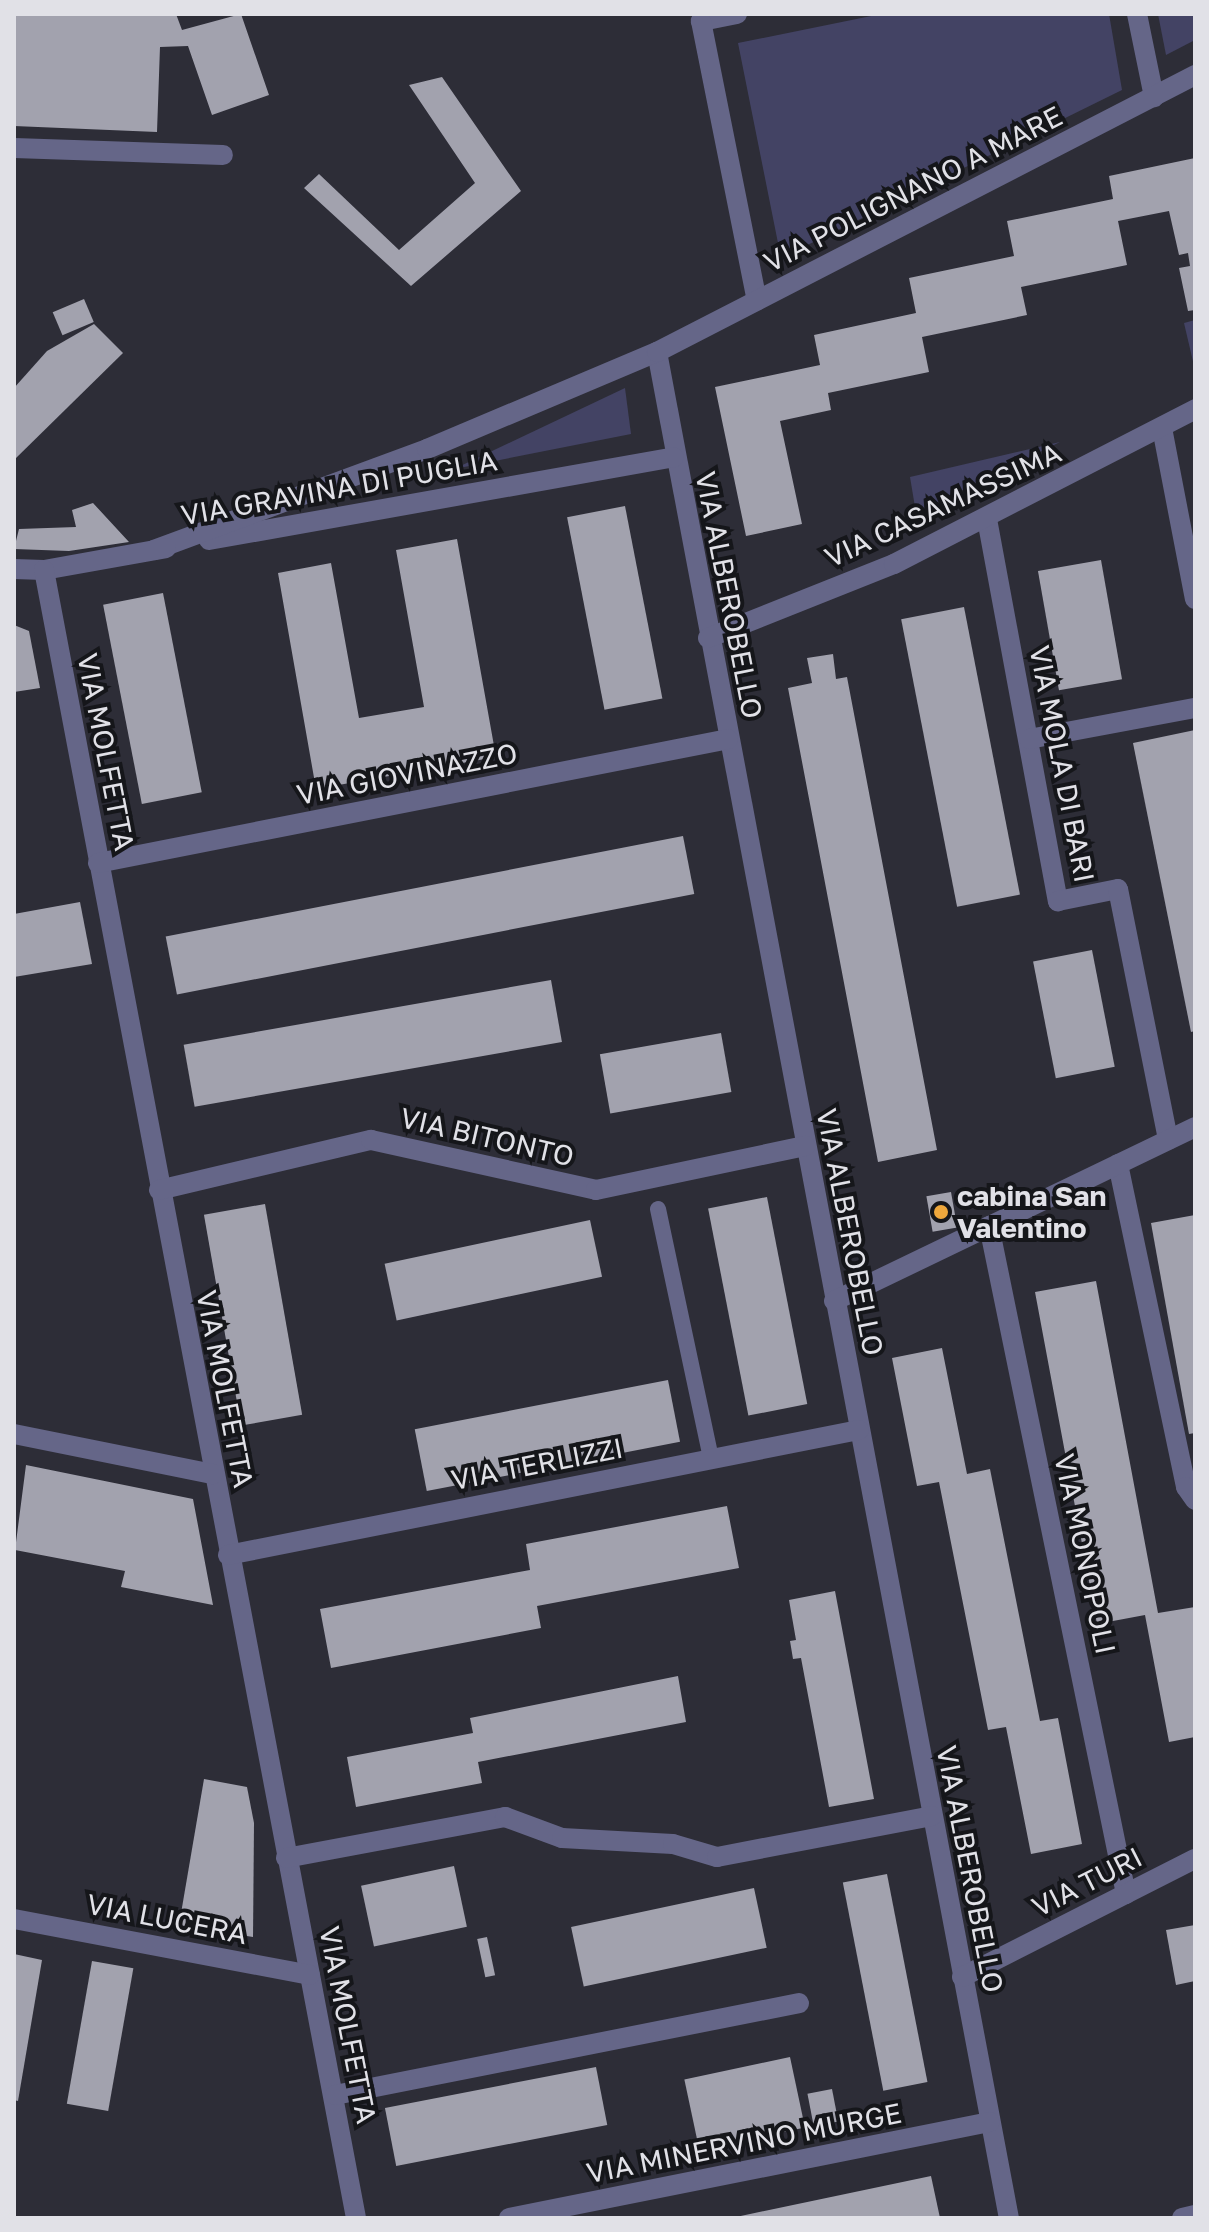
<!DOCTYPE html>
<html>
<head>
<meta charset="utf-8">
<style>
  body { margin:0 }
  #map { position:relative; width:1209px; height:2232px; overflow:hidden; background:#2d2d37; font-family:"Golos Text",sans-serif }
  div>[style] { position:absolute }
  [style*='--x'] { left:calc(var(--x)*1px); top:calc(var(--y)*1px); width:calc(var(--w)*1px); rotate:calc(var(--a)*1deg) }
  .green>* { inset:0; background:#434364 }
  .building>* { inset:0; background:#a2a2ae; transform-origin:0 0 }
  .service>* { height:16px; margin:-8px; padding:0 8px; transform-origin:8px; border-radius:8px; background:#656688 }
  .minor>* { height:20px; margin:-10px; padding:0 10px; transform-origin:10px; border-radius:10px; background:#656688 }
  .dots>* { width:22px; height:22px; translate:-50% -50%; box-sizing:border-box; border:4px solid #15161a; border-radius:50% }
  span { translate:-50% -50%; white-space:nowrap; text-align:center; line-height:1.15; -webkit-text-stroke:8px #15161a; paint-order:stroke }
  .street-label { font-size:28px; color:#e1e1e7 }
  .poi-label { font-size:28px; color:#e1e1e7; font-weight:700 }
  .left { translate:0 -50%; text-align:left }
  .frame { position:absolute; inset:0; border:16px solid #e1e1e7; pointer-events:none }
</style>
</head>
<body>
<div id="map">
  <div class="green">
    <i style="clip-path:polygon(881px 14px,1109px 14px,1122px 90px,781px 258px,738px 43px)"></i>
    <i style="clip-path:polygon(1158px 14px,1195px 14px,1195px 40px,1166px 55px)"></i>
    <i style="clip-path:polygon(1195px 320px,1195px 370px,1184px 323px)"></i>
    <i style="clip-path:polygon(625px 388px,631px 434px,454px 469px)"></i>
    <i style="clip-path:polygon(1060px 442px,916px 513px,910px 477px)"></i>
  </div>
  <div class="building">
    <i style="clip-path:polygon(14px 14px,176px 14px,182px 30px,241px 14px,269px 95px,212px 115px,188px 46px,160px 47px,157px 132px,14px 126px)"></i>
    <i style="clip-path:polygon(442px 77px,521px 191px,411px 286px,304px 188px,319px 174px,399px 250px,475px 183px,409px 85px)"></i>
    <i style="clip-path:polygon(1195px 158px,1195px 310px,1188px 311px,1179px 268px,1190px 266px,1188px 253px,1179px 255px,1169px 211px,1118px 221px,1127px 265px,1021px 287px,1027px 315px,922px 337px,929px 372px,828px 393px,831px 410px,780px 421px,802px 524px,746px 536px,715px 387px,820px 365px,814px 335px,916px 313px,909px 278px,1014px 256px,1007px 221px,1113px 199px,1109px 176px)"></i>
    <i style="left:84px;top:299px;width:25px;height:34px;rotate:67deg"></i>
    <i style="clip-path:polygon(94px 324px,123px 353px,14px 460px,14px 388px,47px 351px)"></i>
    <i style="clip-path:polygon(93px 503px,129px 542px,69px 551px,14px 549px,19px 529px,76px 527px,72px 510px)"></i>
    <i style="left:625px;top:506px;width:196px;height:59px;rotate:79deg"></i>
    <i style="clip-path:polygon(457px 539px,496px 757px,316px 789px,278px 573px,331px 563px,359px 718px,424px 707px,396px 550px)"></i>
    <i style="left:1101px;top:560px;width:121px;height:64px;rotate:80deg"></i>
    <i style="left:163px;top:593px;width:203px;height:61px;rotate:79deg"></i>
    <i style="left:964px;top:607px;width:293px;height:64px;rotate:79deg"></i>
    <i style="clip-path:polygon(14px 625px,29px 631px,40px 688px,14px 692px)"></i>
    <i style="clip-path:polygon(833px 654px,836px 679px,847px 677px,937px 1150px,878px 1162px,788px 688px,812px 683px,807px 658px)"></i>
    <i style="clip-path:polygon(1195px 730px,1195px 1031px,1191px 1032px,1133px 743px)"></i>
    <i style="left:683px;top:836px;width:59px;height:527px;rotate:79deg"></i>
    <i style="clip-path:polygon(80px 902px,92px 964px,14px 977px,14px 914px)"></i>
    <i style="left:1092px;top:950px;width:119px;height:60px;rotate:79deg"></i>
    <i style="left:551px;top:980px;width:63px;height:373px;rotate:80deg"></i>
    <i style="left:721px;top:1033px;width:60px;height:123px;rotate:80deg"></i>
    <i style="left:951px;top:1192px;width:36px;height:25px;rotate:80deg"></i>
    <i style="left:767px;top:1197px;width:211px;height:60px;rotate:79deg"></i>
    <i style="left:265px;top:1204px;width:214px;height:62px;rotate:80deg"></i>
    <i style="clip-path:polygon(1195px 1215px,1195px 1433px,1189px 1434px,1151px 1223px)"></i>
    <i style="left:590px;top:1220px;width:58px;height:210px;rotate:78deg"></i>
    <i style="clip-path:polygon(1096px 1281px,1158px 1613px,1195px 1607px,1195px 1737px,1169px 1742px,1145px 1615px,1097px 1624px,1035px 1292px)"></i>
    <i style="clip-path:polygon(942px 1348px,967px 1474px,990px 1469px,1040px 1721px,1058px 1718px,1082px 1844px,1031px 1854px,1006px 1727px,988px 1730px,939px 1482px,917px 1486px,892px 1358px)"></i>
    <i style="left:668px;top:1380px;width:63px;height:258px;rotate:79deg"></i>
    <i style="clip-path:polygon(26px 1465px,193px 1499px,213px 1605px,121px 1587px,125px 1571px,15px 1550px)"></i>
    <i style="clip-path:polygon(727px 1506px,739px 1568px,537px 1606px,541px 1628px,331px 1668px,320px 1609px,530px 1570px,526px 1544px)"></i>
    <i style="clip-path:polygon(835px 1591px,874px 1799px,829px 1807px,801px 1658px,793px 1659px,790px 1641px,796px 1640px,789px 1600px)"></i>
    <i style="clip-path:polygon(678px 1676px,686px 1722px,478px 1762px,482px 1783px,356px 1807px,347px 1757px,473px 1733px,470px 1718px)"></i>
    <i style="clip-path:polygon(204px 1779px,247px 1787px,254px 1823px,253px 1937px,179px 1925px)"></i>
    <i style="left:454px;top:1866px;width:62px;height:95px;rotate:78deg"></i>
    <i style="left:887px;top:1874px;width:212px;height:45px;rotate:79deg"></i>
    <i style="left:754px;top:1888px;width:61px;height:187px;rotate:78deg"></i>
    <i style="clip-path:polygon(1195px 1925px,1195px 1981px,1176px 1985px,1166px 1930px)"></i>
    <i style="left:487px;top:1937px;width:39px;height:10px;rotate:78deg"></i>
    <i style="clip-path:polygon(14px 1954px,42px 1960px,18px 2101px,14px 2100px)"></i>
    <i style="left:92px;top:1961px;width:42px;height:145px;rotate:10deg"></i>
    <i style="left:790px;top:2057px;width:72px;height:108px;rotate:78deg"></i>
    <i style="left:596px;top:2067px;width:59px;height:215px;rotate:79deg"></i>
    <i style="left:832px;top:2089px;width:33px;height:25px;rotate:79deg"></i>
    <i style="clip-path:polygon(931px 2176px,940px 2218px,736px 2218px,736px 2217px)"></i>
  </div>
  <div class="service">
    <i style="--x:658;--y:1209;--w:255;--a:78"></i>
  </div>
  <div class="minor">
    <i style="--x:737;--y:14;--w:37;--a:169"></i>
    <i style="--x:701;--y:21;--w:285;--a:78.7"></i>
    <i style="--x:1137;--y:14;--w:85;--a:78.4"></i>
    <i style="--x:14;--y:148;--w:209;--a:1.9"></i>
    <i style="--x:657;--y:352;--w:1899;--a:79.32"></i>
    <i style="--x:1162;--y:428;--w:174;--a:79.1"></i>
    <i style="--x:987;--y:519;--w:389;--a:79.5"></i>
    <i style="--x:1058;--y:901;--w:61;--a:-11.3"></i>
    <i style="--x:1118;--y:889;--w:256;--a:78.7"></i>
    <i style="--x:209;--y:540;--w:472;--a:-10.1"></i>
    <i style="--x:154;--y:550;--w:291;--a:-20.3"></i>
    <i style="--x:427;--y:449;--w:250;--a:-22.9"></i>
    <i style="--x:657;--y:352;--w:605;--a:-27.24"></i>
    <i style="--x:14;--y:569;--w:30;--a:2"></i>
    <i style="--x:44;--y:570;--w:124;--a:-10.2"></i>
    <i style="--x:44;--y:570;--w:1677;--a:79.28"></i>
    <i style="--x:708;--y:638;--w:200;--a:-21.7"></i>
    <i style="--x:894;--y:564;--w:339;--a:-27.2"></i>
    <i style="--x:1029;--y:739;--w:169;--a:-10.6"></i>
    <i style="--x:98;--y:863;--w:642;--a:-11.13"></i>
    <i style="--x:1118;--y:1164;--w:330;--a:78.1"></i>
    <i style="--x:1186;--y:1487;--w:16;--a:55"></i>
    <i style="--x:159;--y:1190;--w:218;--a:-13.3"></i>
    <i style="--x:371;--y:1140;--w:230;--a:12.5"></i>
    <i style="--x:596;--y:1190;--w:214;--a:-11.9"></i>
    <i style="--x:989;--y:1226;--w:682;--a:78.41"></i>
    <i style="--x:834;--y:1301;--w:401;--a:-25.7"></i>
    <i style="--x:14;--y:1434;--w:203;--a:11.4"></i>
    <i style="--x:228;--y:1555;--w:643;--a:-11.21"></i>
    <i style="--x:286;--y:1858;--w:223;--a:-10.6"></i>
    <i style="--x:505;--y:1817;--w:61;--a:20.2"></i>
    <i style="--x:562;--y:1838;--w:111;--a:3.1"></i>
    <i style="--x:673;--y:1844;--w:46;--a:16.5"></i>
    <i style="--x:717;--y:1857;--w:219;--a:-10.8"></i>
    <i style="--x:14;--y:1919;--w:301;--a:10.7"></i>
    <i style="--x:962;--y:1977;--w:261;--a:-26.9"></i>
    <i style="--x:335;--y:2095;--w:473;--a:-11.2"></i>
    <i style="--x:509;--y:2218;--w:490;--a:-11.3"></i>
    <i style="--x:1182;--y:2218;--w:13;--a:-13"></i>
  </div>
  <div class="dots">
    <i style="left:941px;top:1212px;background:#eea73c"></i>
  </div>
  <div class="street-label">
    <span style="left:913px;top:189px;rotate:-27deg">VIA POLIGNANO A MARE</span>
    <span style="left:339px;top:488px;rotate:-10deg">VIA GRAVINA DI PUGLIA</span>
    <span style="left:943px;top:505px;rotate:-25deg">VIA CASAMASSIMA</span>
    <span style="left:729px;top:595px;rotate:79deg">VIA ALBEROBELLO</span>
    <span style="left:106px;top:752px;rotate:79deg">VIA MOLFETTA</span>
    <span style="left:1062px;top:764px;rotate:79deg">VIA MOLA DI BARI</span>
    <span style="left:407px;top:774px;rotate:-11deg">VIA GIOVINAZZO</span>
    <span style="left:487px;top:1137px;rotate:13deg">VIA BITONTO</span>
    <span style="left:850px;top:1232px;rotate:79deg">VIA ALBEROBELLO</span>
    <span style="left:225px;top:1389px;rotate:79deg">VIA MOLFETTA</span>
    <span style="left:537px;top:1464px;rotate:-11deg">VIA TERLIZZI</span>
    <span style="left:1085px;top:1554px;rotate:78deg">VIA MONOPOLI</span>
    <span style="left:970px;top:1869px;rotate:79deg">VIA ALBEROBELLO</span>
    <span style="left:1087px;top:1882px;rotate:-27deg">VIA TURI</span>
    <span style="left:167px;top:1919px;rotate:11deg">VIA LUCERA</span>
    <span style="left:348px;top:2025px;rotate:79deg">VIA MOLFETTA</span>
    <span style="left:744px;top:2143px;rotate:-11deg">VIA MINERVINO MURGE</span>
  </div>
  <div class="poi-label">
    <span class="left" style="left:957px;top:1212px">cabina San<br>Valentino</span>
  </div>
  <div class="frame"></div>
</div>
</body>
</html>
